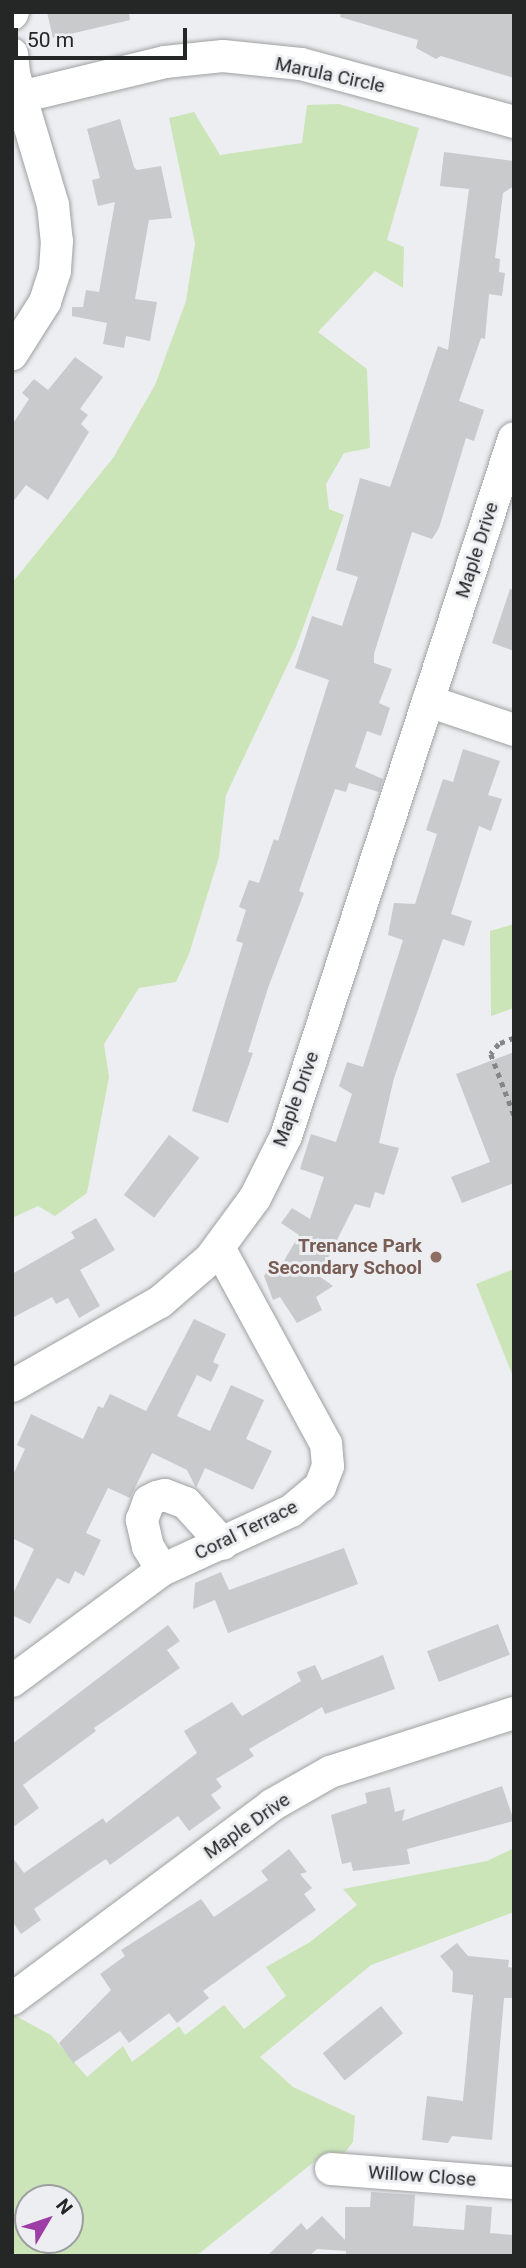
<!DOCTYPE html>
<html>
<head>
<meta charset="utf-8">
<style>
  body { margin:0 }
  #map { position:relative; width:526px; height:2268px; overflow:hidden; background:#edeef1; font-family:Roboto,sans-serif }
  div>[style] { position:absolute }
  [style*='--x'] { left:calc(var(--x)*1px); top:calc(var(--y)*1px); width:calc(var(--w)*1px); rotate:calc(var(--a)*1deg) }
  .green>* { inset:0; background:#cbe5b8 }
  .building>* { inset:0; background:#c9cacc; transform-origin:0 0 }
  .path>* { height:4.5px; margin-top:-2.25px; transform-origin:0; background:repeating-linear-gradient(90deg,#858688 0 5px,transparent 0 10px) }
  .roads { filter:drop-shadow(0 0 2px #9fa0a2) drop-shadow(0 0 2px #9fa0a2) }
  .minor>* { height:32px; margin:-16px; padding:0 16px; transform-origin:16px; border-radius:16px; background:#fff }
  .dots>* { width:19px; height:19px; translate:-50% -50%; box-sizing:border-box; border:4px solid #edeef1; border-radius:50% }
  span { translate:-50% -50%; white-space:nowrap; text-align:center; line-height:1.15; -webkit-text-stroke:6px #edeef1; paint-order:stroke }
  .street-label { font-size:19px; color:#252626 }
  .education-label { font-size:19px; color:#785e54; font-weight:700 }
  .right { translate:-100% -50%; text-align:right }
  .frame { position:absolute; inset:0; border:14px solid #252626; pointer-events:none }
  .north { position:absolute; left:14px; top:2184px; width:70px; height:70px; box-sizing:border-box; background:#edeef1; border:2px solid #9d9ea0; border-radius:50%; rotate:51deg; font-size:19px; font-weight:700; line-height:28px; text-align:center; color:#252626 }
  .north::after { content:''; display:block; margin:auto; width:24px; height:32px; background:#9d3da5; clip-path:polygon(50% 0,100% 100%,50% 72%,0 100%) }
  .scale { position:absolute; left:14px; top:28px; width:173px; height:32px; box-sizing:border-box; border:4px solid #252626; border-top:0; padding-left:9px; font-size:21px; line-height:24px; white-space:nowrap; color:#252626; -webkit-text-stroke:5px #edeef1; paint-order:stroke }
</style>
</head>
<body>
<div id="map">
  <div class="green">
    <i style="clip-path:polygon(339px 104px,419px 128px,387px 240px,404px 247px,403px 288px,375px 271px,318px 332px,367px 369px,370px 448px,344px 453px,326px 484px,329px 509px,344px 515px,296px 647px,226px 795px,219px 857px,189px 954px,176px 982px,139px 988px,104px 1044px,109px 1077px,87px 1193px,55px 1216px,38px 1206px,12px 1218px,12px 583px,113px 458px,155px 385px,186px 301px,195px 243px,169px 118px,194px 112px,220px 155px,302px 143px,307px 105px)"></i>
    <i style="clip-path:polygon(514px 924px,514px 1008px,491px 1016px,490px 931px)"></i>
    <i style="clip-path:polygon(514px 1269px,514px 1379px,476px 1284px)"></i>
    <i style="clip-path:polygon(evenodd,514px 1848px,514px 1912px,371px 1965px,260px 2057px,293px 2087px,355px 2116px,353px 2142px,342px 2156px,319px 2158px,196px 2256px,12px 2256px,12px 2014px,51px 2035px,87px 2077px,123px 2046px,132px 2062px,179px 2026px,185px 2035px,224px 2005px,244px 2029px,286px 1996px,266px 1967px,310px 1942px,357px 1905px,343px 1889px,487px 1861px,514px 1848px,28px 2198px,70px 2198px,70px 2240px,28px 2240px,28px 2198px)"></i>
  </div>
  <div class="building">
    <i style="clip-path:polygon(47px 12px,129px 12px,130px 20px,53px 38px)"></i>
    <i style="clip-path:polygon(341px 12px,514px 12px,514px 78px,441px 56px,436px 59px,416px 48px,418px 40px,340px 17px)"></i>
    <i style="clip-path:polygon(120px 119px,134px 167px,137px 170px,161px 166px,172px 218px,149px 220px,135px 299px,157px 302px,150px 341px,126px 336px,124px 348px,103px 344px,107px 323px,72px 316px,72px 307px,83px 307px,86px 290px,99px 292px,115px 202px,98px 206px,92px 180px,100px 178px,87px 129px)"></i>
    <i style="clip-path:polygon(444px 152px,514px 161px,514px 186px,503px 193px,495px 258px,500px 259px,499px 272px,505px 273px,502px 296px,489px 294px,485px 339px,481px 338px,459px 401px,484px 410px,474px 441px,466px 438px,439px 528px,432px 539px,412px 532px,374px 654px,374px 663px,392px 669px,379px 703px,390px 708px,381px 736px,367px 731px,355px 767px,383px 779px,379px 792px,349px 783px,346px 792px,335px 789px,299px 891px,304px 893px,268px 988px,248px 1052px,253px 1053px,228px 1123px,192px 1111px,243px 943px,236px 941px,246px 910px,239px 907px,249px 880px,259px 883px,274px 839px,278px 841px,329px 680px,295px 668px,312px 616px,342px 626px,358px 577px,336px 570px,360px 478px,390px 487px,438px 346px,448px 350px,469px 189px,440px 186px)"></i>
    <i style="clip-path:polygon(75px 357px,103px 377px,80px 409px,88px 415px,81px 424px,89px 432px,48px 500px,26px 485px,12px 503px,12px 425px,29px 399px,22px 393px,34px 379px,48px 390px)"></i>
    <i style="clip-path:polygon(510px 589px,514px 590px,514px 651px,492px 643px)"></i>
    <i style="clip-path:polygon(463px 749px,500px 761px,488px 795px,502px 799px,491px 831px,479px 826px,451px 914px,472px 921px,464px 946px,443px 939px,394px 1078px,379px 1143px,399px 1148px,384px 1195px,375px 1192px,370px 1208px,355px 1204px,319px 1276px,333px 1286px,316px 1297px,322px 1310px,297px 1323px,280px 1297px,273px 1300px,264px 1276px,271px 1265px,284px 1261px,299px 1235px,281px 1223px,292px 1208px,310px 1219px,324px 1177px,300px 1169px,311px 1134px,336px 1142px,352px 1094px,339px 1086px,347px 1062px,363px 1067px,403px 940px,388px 935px,394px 903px,415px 904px,437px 834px,426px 830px,443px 779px,453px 782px)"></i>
    <i style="clip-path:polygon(514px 1052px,514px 1183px,462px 1203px,451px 1177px,490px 1162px,456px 1074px)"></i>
    <i style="left:169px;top:1135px;width:38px;height:75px;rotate:37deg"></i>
    <i style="clip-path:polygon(96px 1218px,115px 1250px,80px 1270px,100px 1306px,79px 1318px,68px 1298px,56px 1304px,52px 1297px,12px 1318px,12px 1274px,75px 1238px,71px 1232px)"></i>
    <i style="clip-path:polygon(194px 1319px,226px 1334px,213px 1362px,219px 1365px,211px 1382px,197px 1375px,177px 1416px,210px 1431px,231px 1385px,264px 1400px,246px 1439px,272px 1451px,253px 1490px,205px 1468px,196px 1488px,187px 1470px,152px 1453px,130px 1498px,108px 1488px,86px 1533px,101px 1540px,84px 1576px,75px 1571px,69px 1584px,57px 1578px,30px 1624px,12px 1615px,12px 1596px,34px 1549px,12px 1538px,12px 1477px,25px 1449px,17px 1445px,31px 1414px,83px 1439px,98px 1406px,103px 1408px,110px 1394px,146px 1411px)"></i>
    <i style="clip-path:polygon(344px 1548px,358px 1584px,228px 1633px,215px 1600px,193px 1609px,195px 1583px,221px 1572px,229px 1590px)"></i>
    <i style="left:498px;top:1624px;width:33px;height:76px;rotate:69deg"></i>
    <i style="clip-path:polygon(168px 1625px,180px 1641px,167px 1650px,180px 1668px,94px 1728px,96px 1731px,23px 1785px,39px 1808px,12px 1828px,12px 1744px)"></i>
    <i style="clip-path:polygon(383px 1655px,395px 1689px,325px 1714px,322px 1707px,249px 1749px,254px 1756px,216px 1779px,222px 1787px,211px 1795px,221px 1808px,189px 1831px,178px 1816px,110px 1865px,106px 1859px,91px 1869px,34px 1909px,41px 1920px,21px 1934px,12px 1921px,12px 1857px,24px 1873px,103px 1818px,106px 1823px,197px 1753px,184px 1731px,232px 1702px,242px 1716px,301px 1681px,297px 1672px,315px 1665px,322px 1680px)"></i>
    <i style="clip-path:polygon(502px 1786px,514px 1821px,407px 1849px,410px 1864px,353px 1871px,351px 1862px,342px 1864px,331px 1815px,367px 1803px,365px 1793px,390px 1787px,395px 1812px,405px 1809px,402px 1821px)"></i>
    <i style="clip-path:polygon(289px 1849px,307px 1872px,300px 1874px,312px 1888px,304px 1894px,316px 1910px,203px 1991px,209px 1998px,177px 2023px,169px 2013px,129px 2043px,120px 2031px,73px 2063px,59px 2043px,111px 1990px,100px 1974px,125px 1956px,121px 1950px,201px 1899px,214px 1917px,268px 1880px,261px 1871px)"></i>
    <i style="clip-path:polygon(457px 1943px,468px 1956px,509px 1960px,508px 1967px,514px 1968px,514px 1998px,504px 1998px,492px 2140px,452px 2136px,448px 2143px,422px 2140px,427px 2096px,463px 2101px,473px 1995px,452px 1992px,453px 1972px,440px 1956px)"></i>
    <i style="left:381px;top:2006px;width:35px;height:75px;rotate:51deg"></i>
    <i style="clip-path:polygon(371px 2192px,415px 2195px,413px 2226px,464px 2230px,466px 2205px,492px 2207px,490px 2233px,514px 2235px,514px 2256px,346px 2256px,346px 2251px,317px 2249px,309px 2256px,267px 2256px,301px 2223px,307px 2230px,322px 2216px,345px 2240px,345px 2207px,370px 2207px)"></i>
  </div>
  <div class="path">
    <i style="--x:514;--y:1038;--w:16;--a:158"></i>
    <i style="--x:499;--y:1044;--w:13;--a:129"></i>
    <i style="--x:491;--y:1054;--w:65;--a:69.3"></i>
  </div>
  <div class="roads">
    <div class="minor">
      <i style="--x:12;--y:14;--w:2;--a:-63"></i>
      <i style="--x:12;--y:54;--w:20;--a:84"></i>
      <i style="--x:14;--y:74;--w:137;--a:73.4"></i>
      <i style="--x:53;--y:205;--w:36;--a:84"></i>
      <i style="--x:57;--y:241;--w:30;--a:94"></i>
      <i style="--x:55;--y:271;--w:33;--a:108"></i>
      <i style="--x:45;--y:302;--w:62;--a:122.4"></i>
      <i style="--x:12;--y:99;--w:157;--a:-13.6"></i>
      <i style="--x:165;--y:62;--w:58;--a:-5.9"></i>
      <i style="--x:223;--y:56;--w:78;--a:5.9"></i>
      <i style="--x:301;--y:64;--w:221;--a:15.2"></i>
      <i style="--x:428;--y:701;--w:91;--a:18.6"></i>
      <i style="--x:12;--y:1386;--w:170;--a:-29.6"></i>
      <i style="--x:160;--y:1302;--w:66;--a:-40.7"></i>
      <i style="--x:210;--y:1259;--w:76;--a:-53.6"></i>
      <i style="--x:255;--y:1198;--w:69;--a:-63.4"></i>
      <i style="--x:286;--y:1136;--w:734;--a:-71.91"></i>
      <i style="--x:162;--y:1570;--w:27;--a:-121"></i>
      <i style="--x:148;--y:1547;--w:28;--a:-103"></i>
      <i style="--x:142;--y:1520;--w:20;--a:-70"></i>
      <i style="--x:149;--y:1501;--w:9;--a:-27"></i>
      <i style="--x:157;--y:1497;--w:8;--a:-14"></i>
      <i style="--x:165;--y:1495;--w:22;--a:21"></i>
      <i style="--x:186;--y:1503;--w:55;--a:47.9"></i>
      <i style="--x:12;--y:1681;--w:187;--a:-36.5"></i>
      <i style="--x:162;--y:1570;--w:142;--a:-24.6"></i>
      <i style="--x:291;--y:1511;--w:38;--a:-40"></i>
      <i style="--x:320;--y:1487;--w:22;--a:-69"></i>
      <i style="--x:328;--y:1466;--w:22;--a:-95"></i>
      <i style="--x:326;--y:1444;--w:223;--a:-118.6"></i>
      <i style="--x:12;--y:1999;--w:324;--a:-36.7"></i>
      <i style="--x:272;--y:1805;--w:67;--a:-29.6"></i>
      <i style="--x:330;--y:1772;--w:193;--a:-17.8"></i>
      <i style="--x:331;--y:2169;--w:184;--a:4.4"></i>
    </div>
  </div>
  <div class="dots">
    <i style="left:436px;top:1257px;background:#8d6e63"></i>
  </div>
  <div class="street-label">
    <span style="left:330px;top:75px;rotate:12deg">Marula Circle</span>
    <span style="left:477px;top:550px;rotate:-72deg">Maple Drive</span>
    <span style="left:296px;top:1099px;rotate:-70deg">Maple Drive</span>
    <span style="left:246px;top:1530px;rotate:-26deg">Coral Terrace</span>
    <span style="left:247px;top:1826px;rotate:-35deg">Maple Drive</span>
    <span style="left:422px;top:2176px;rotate:4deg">Willow Close</span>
  </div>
  <div class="education-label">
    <span class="right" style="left:422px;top:1257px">Trenance Park<br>Secondary School</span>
  </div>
  <div class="frame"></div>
  <div class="north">N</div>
  <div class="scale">50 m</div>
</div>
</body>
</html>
